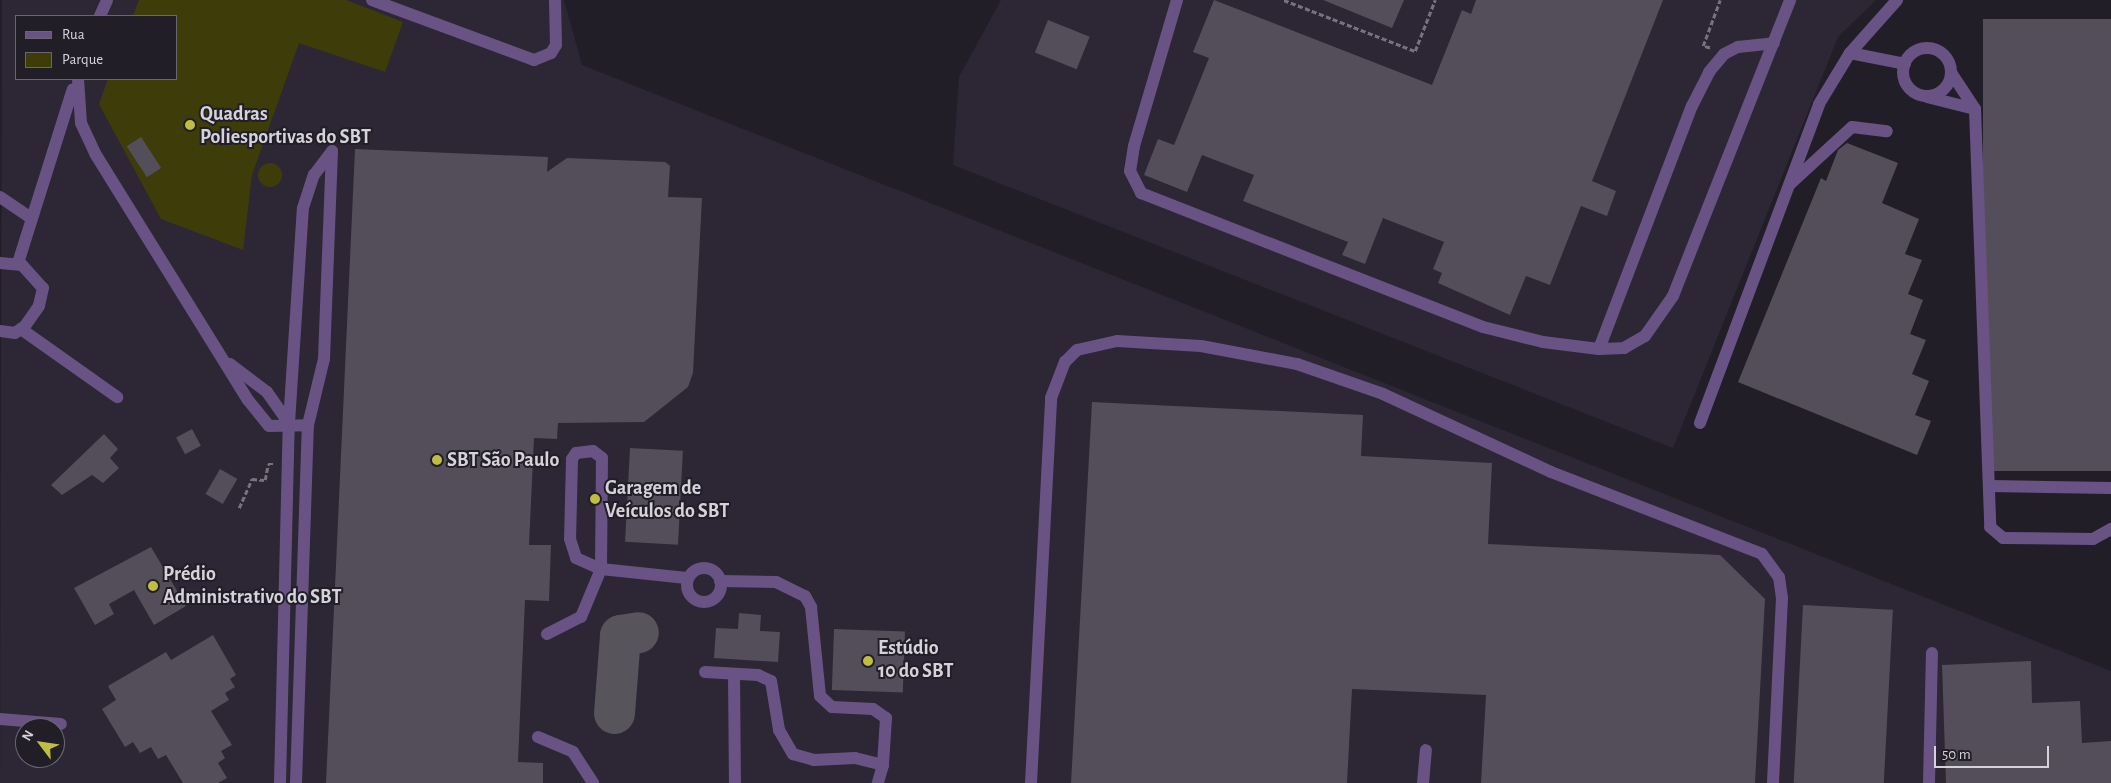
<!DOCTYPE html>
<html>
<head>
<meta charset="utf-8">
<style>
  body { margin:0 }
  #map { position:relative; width:2111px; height:783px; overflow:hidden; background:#221e28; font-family:"Alegreya Sans",sans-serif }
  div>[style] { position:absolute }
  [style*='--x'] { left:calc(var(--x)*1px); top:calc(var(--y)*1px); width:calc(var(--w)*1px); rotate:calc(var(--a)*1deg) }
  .built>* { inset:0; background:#2c2635 }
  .green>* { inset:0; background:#3e3d0a }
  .round { border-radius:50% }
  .taxiway>* { height:41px; margin:-20.5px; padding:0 20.5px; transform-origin:20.5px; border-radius:20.5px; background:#57545c }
  .building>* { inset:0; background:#534e5a; transform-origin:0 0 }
  .path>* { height:2.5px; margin-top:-1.25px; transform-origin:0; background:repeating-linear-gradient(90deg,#77737c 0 5px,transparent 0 7.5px) }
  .minor>* { height:12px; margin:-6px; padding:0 6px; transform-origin:6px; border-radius:6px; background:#695385 }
  .minor>.ring { margin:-6px; padding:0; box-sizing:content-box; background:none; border:12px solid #695385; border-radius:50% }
  .dots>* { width:14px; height:14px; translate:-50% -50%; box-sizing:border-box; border:2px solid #221e28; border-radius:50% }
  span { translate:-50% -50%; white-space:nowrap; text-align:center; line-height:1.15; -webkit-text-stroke:4px #221e28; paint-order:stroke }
  .poi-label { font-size:20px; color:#d5d2d9; font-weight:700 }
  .left { translate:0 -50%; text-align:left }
  .legend { position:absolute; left:15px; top:15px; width:162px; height:65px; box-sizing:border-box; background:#221e28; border:1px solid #6a666f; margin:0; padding:6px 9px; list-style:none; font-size:15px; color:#d5d2d9 }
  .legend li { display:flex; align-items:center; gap:10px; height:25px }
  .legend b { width:25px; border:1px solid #6a666f }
  .north { position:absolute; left:15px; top:718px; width:50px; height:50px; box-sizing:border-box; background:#221e28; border:1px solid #6a666f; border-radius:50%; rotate:301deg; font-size:14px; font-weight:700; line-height:20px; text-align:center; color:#d5d2d9 }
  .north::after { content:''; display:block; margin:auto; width:18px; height:22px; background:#c0be41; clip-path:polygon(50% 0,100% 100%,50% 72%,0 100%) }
  .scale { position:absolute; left:1934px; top:746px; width:115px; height:22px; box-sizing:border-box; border:2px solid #d5d2d9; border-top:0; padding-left:6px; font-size:15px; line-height:18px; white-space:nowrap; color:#d5d2d9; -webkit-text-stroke:4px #221e28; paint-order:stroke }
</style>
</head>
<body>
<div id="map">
  <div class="built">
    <i style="clip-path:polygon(evenodd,2px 0,564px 0,582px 65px,2111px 671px,2111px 783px,0 783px,2px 0,16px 16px,176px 16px,176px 79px,16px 79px,16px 16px,2px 0,25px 728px,55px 728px,55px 758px,25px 758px,25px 728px)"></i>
    <i style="clip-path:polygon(1001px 0,1876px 0,1838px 37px,1673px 448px,953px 165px,959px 77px)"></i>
  </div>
  <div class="green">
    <i style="clip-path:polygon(139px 0,346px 0,403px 22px,385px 72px,299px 43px,252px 175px,243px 250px,161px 219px,99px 104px,108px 79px,176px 79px,176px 16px,133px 16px)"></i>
    <i class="round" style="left:258px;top:163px;width:24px;height:24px"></i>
  </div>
  <div class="taxiway">
    <i style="--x:614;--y:713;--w:78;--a:-85.6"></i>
    <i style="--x:620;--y:635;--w:18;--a:-9"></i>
  </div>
  <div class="building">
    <i style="clip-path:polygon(1214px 0,1432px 85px,1462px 10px,1471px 14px,1476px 0,1663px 0,1592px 181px,1616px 191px,1607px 216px,1581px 206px,1550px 285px,1526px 276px,1510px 315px,1438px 283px,1442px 273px,1433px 269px,1444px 242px,1383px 218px,1365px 264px,1342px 255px,1348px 242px,1243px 201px,1254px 175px,1202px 155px,1187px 192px,1144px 175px,1158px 139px,1174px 145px,1209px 58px,1193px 52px)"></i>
    <i style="clip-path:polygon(1323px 0,1404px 0,1392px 28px)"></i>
    <i style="left:2111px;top:19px;width:452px;height:128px;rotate:90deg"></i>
    <i style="left:1048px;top:20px;width:45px;height:35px;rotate:22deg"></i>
    <i style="left:141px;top:137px;width:37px;height:17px;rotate:57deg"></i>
    <i style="clip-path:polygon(1847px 143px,1898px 163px,1882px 203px,1919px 219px,1905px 254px,1922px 260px,1908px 294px,1923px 300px,1910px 334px,1926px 340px,1912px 374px,1929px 381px,1915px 415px,1931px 421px,1917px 455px,1738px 382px,1821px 178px,1826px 181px,1838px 150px)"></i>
    <i style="clip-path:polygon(355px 149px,548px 157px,547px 172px,567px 158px,665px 162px,670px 166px,668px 197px,702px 198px,693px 373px,688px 387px,644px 422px,558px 423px,557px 439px,534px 438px,529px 545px,551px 545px,549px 601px,525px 600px,518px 762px,543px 763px,543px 783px,326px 783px)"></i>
    <i style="clip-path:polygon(1092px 402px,1363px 415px,1361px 456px,1492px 463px,1488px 544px,1720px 555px,1765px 599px,1755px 783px,1481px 783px,1486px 695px,1352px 689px,1347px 783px,1071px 783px)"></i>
    <i style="left:192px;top:429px;width:19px;height:18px;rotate:62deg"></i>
    <i style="clip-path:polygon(104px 434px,118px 449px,110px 458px,119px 468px,103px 483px,92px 475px,62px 495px,51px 485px)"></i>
    <i style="left:630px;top:448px;width:53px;height:94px;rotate:3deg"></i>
    <i style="left:220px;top:469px;width:20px;height:29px;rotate:30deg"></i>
    <i style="clip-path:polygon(151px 547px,186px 606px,154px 625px,134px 590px,109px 604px,114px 614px,95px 625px,74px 588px)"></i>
    <i style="left:1803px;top:605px;width:90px;height:178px;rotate:3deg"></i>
    <i style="clip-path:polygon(739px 613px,761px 615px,760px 631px,780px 632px,778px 662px,714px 658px,716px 628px,738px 629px)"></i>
    <i style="left:834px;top:629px;width:71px;height:61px;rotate:2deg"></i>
    <i style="clip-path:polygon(213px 635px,236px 675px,230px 679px,235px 687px,225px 693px,229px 700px,211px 711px,232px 745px,221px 751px,225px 758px,218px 763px,227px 778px,218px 783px,183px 783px,166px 755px,158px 759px,151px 747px,140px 753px,133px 742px,125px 747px,102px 709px,116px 700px,108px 686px,166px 652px,171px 660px)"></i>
    <i style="clip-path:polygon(2031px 661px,2032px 703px,2080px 701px,2082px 743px,2111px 741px,2111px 783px,1946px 783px,1942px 665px)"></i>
  </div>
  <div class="path">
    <i style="--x:1284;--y:0;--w:141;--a:21.3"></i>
    <i style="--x:1415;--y:51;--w:55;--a:-68.6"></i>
    <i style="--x:1710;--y:48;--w:7;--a:-164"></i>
    <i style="--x:1703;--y:46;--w:49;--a:-69.7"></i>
    <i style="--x:239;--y:508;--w:32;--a:-66"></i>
    <i style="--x:252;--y:479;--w:13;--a:4"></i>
    <i style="--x:265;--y:480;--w:16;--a:-79"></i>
    <i style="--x:268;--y:464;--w:6;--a:0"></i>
  </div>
  <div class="minor">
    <i style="--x:372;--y:0;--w:173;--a:20.3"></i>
    <i style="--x:534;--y:60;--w:18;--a:-22"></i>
    <i style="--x:551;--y:53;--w:9;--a:-58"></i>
    <i style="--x:556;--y:45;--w:45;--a:-91.3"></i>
    <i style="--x:1177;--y:0;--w:152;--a:106.4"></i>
    <i style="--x:1134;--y:146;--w:25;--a:99"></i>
    <i style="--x:1130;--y:171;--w:25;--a:63"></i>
    <i style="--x:1141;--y:193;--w:367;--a:21.4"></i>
    <i style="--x:1483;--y:327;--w:62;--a:14"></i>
    <i style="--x:1543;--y:342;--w:56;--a:7.1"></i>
    <i style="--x:1599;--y:349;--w:25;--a:-2"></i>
    <i style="--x:1624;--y:348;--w:24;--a:-30"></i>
    <i style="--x:1645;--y:336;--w:49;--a:-55"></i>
    <i style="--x:1673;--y:296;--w:318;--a:-68.4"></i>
    <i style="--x:100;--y:16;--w:17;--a:-66"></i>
    <i class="ring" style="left:1903px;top:48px;width:36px;height:36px"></i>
    <i style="--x:1850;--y:53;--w:56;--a:11.3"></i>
    <i style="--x:1952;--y:74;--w:42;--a:56.7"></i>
    <i style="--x:1975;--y:109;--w:418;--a:87.9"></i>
    <i style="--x:1990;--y:527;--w:17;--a:40"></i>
    <i style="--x:2003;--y:538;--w:90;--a:0.6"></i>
    <i style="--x:2093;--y:539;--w:21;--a:-29"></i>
    <i style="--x:78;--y:79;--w:44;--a:86.1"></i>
    <i style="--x:81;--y:123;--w:35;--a:65"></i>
    <i style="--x:96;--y:155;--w:288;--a:58.2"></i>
    <i style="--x:248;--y:400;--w:33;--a:51"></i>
    <i style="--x:269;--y:426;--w:39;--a:-1"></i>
    <i style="--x:1927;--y:97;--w:49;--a:14"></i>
    <i style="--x:1790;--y:184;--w:84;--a:-42.6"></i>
    <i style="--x:1852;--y:127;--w:35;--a:7"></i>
    <i style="--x:0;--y:197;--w:37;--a:34"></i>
    <i style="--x:0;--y:263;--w:22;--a:5"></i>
    <i style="--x:22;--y:265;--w:31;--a:48"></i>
    <i style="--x:43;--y:288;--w:18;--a:103"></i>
    <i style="--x:39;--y:306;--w:24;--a:125"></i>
    <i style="--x:25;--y:326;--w:12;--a:145"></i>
    <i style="--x:15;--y:333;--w:15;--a:-172"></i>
    <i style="--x:18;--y:263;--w:182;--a:-72.5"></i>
    <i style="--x:21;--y:329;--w:118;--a:35.3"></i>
    <i style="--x:1599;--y:349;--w:260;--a:-69.1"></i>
    <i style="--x:1692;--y:106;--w:38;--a:-63"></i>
    <i style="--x:1709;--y:72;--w:23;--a:-50"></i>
    <i style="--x:1724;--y:54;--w:16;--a:-27"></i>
    <i style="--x:1738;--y:47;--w:36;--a:-6"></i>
    <i style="--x:230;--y:364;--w:46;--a:37.1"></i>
    <i style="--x:267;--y:392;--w:38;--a:55"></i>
    <i style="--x:1700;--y:423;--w:340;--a:-69.5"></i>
    <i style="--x:1819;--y:104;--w:60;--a:-58.7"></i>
    <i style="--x:1850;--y:53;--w:71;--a:-48.4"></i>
    <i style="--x:1989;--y:486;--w:122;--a:0.9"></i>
    <i class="ring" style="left:687px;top:568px;width:22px;height:22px"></i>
    <i style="--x:720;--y:581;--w:56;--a:1"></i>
    <i style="--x:776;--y:582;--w:32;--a:26"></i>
    <i style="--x:805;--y:596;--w:13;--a:61"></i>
    <i style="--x:811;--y:607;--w:89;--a:84.2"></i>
    <i style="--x:820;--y:696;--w:16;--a:43"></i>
    <i style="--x:832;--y:707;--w:41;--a:2.8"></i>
    <i style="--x:873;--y:709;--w:16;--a:35"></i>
    <i style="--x:886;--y:718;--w:47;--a:93.7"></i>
    <i style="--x:547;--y:634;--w:38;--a:-27"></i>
    <i style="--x:581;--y:617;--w:52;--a:-67.4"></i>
    <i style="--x:601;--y:569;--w:111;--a:-89.5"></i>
    <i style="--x:602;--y:458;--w:11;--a:-142"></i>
    <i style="--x:593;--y:451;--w:17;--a:173"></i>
    <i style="--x:576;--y:453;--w:7;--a:124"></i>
    <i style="--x:572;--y:459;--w:80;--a:91.4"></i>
    <i style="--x:570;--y:539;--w:20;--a:72"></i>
    <i style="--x:576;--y:558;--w:27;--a:24"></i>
    <i style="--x:601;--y:569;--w:86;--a:6"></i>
    <i style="--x:705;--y:672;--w:53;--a:3.2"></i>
    <i style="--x:758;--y:675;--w:14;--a:25"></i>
    <i style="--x:771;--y:681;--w:50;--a:80.7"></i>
    <i style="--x:779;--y:730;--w:28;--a:60"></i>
    <i style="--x:793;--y:754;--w:22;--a:16"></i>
    <i style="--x:814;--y:760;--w:41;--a:-2.8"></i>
    <i style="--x:855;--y:758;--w:29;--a:14"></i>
    <i style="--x:883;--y:765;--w:19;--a:106"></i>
    <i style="--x:734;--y:674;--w:109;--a:89.5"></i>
    <i style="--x:0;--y:719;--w:61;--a:4.7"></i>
    <i style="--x:538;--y:737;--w:38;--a:23"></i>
    <i style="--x:573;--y:752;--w:37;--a:57"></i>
    <i style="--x:280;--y:783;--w:360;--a:-88.6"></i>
    <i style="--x:289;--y:423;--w:215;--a:-86.3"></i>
    <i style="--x:303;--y:208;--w:35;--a:-72"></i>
    <i style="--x:314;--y:175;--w:30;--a:-53"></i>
    <i style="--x:296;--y:783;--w:358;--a:-88.1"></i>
    <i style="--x:308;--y:425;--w:68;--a:-76.4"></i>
    <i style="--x:324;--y:359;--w:208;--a:-87.8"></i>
    <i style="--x:1031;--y:783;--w:386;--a:-87"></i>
    <i style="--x:1051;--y:398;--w:39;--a:-69"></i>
    <i style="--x:1065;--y:362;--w:17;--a:-45"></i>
    <i style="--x:1077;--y:350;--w:41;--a:-12.7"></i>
    <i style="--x:1117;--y:341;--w:84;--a:3.4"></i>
    <i style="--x:1201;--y:346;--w:98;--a:10.6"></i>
    <i style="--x:1297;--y:364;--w:91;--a:19.2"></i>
    <i style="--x:1383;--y:394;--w:185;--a:24.9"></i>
    <i style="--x:1551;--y:472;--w:226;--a:21.2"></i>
    <i style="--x:1762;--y:554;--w:29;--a:54"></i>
    <i style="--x:1779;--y:577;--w:21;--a:82"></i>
    <i style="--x:1782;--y:598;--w:185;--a:92.8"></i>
    <i style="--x:1423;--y:783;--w:33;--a:-85"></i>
    <i style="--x:1929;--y:783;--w:130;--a:-88.7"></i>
  </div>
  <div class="dots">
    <i style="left:190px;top:125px;background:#c0be41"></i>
    <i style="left:437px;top:460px;background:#c0be41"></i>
    <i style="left:595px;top:499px;background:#c0be41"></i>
    <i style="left:153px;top:586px;background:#c0be41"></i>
    <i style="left:868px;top:661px;background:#c0be41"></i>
  </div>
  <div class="poi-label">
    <span class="left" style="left:200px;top:126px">Quadras<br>Poliesportivas do SBT</span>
    <span class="left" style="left:447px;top:460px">SBT São Paulo</span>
    <span class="left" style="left:605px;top:500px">Garagem de<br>Veículos do SBT</span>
    <span class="left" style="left:163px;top:586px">Prédio<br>Administrativo do SBT</span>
    <span class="left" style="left:878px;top:660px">Estúdio<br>10 do SBT</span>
  </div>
  <ul class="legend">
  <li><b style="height:6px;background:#695385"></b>Rua</li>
  <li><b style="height:14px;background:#3e3d0a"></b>Parque</li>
  </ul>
  <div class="north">N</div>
  <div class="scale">50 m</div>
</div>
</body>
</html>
